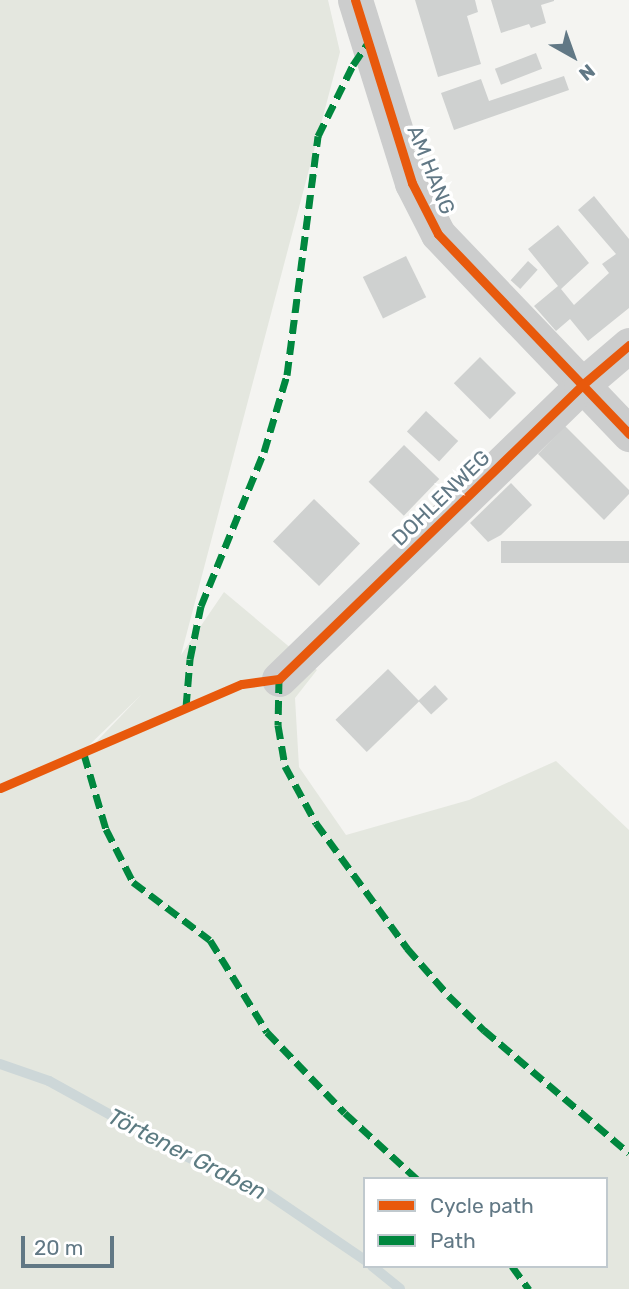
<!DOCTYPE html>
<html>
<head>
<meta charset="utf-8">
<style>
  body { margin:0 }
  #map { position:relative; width:629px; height:1289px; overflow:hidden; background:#f4f4f1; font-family:Rubik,sans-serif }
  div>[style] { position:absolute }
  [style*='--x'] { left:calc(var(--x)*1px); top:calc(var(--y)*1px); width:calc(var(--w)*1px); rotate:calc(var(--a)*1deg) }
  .green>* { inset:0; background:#e4e7df }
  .stream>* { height:10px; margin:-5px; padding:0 5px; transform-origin:5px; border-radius:5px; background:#cdd7d8 }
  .building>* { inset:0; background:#cfd1d0; transform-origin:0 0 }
  .minor>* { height:35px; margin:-17.5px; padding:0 17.5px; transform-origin:17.5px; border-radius:17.5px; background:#cccdcd }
  .quiet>* { height:7px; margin-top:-3.5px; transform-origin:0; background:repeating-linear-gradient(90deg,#00873e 0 14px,transparent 0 21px) }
  .cycleway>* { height:9px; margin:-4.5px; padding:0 4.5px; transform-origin:4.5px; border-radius:4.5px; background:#e8590c }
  span { translate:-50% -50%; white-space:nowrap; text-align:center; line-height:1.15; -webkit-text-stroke:7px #fff; paint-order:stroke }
  .street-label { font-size:21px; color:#617885 }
  .water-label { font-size:23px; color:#5c7b82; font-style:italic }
  .legend { position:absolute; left:363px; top:1177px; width:245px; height:91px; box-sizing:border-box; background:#fff; border:2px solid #c0c9ce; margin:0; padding:9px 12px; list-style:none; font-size:21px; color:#617885 }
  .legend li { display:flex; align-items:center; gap:14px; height:35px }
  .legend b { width:35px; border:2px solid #c0c9ce }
  .north { position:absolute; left:538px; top:21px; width:70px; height:70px; -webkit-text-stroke:5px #fff; paint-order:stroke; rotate:140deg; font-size:19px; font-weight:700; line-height:28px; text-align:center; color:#617885 }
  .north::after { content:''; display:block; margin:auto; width:24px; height:32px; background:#617885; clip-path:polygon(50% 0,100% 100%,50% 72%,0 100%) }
  .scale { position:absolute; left:21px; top:1236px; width:93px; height:32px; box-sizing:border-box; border:4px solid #617885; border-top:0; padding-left:9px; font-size:21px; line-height:24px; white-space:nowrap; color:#617885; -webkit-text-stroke:5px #fff; paint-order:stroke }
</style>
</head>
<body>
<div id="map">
  <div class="green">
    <i style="clip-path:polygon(evenodd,0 0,328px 0,340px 52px,181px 655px,224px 592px,317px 670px,295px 698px,299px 767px,346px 835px,469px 800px,556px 761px,629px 830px,629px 1289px,0 1289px,0 792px,79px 760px,141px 695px,82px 752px,0 785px,0 0,365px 1179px,606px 1179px,606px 1266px,365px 1266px,365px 1179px)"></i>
  </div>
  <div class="stream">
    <i style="--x:0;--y:1064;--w:52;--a:19.1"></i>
    <i style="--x:49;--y:1081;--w:155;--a:28.9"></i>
    <i style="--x:185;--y:1156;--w:84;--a:23.8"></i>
    <i style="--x:262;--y:1190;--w:125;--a:34.2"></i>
    <i style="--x:372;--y:1266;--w:36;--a:39"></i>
  </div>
  <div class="building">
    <i style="clip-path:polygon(415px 0,475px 0,478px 12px,467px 16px,481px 64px,438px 77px)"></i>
    <i style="clip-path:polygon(491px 0,554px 0,554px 1px,541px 5px,546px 23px,531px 28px,529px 24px,501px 33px)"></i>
    <i style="left:536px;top:53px;width:17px;height:44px;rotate:69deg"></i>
    <i style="clip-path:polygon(564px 76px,569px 90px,454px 130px,441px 93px,481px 79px,489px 101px)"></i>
    <i style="clip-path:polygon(594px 196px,629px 239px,629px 308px,588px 341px,570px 319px,556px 331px,534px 306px,558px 286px,528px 249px,558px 225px,589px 263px,561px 289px,574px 305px,609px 273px,602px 264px,616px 254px,578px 210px)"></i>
    <i style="left:406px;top:256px;width:46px;height:48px;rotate:64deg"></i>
    <i style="left:528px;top:261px;width:13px;height:26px;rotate:42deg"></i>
    <i style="left:480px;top:357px;width:51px;height:37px;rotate:45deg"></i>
    <i style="left:426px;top:411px;width:44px;height:28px;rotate:43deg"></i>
    <i style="clip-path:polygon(565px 426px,629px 490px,629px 494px,604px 520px,538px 454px)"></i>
    <i style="left:404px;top:445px;width:49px;height:51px;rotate:44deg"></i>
    <i style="clip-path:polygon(511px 483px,532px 505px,501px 535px,488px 542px,470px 523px)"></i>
    <i style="left:314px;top:499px;width:64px;height:59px;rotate:44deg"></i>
    <i style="left:629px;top:541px;width:22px;height:128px;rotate:90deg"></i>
    <i style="left:388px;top:669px;width:45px;height:73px;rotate:46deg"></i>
    <i style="left:435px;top:685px;width:19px;height:23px;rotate:47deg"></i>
  </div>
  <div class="minor">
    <i style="--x:355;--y:0;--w:192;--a:72.7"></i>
    <i style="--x:412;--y:183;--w:57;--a:63"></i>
    <i style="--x:438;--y:234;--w:277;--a:46.3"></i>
    <i style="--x:279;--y:679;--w:421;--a:-44.1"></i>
    <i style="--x:581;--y:386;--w:63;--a:-40.5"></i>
  </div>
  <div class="quiet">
    <i style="--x:273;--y:679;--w:6;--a:0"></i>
    <i style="--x:279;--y:679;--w:46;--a:91.2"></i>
    <i style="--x:278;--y:725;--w:42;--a:80.3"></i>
    <i style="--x:285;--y:766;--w:65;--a:61.5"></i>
    <i style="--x:316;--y:823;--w:155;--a:53.9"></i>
    <i style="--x:407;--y:948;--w:64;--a:48.8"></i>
    <i style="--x:449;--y:996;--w:49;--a:44.2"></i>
    <i style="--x:484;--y:1030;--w:190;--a:40.3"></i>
    <i style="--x:186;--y:707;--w:48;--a:-85.2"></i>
    <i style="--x:190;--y:659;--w:54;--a:-78.3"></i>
    <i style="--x:201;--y:606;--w:166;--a:-67.8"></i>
    <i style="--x:264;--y:452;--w:80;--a:-73.4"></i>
    <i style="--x:287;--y:375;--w:241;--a:-82.6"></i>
    <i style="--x:318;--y:136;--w:79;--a:-63.8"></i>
    <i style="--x:353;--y:65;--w:27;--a:-56"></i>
    <i style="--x:84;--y:754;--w:78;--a:73.7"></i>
    <i style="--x:106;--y:829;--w:59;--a:63"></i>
    <i style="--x:133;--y:882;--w:96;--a:37"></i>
    <i style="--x:210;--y:940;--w:108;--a:58.2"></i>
    <i style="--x:267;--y:1032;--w:112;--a:46.1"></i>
    <i style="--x:345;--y:1113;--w:98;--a:42.5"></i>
    <i style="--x:512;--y:1266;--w:29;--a:54"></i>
  </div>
  <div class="cycleway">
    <i style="--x:355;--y:0;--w:192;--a:72.7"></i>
    <i style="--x:412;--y:183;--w:57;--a:63"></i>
    <i style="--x:438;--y:234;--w:277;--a:46.3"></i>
    <i style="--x:0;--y:788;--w:263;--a:-23.3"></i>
    <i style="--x:242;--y:684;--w:37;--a:-8"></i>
    <i style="--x:279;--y:679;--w:421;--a:-44.1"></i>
    <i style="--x:581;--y:386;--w:63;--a:-40.5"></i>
  </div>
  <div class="street-label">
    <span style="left:431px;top:170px;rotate:68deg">AM HANG</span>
    <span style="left:441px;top:498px;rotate:-44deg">DOHLENWEG</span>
  </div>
  <div class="water-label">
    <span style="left:187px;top:1154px;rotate:27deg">Törtener Graben</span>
  </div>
  <ul class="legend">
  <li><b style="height:9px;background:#e8590c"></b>Cycle path</li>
  <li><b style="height:9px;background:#00873e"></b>Path</li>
  </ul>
  <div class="north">N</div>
  <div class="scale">20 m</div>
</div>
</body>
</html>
